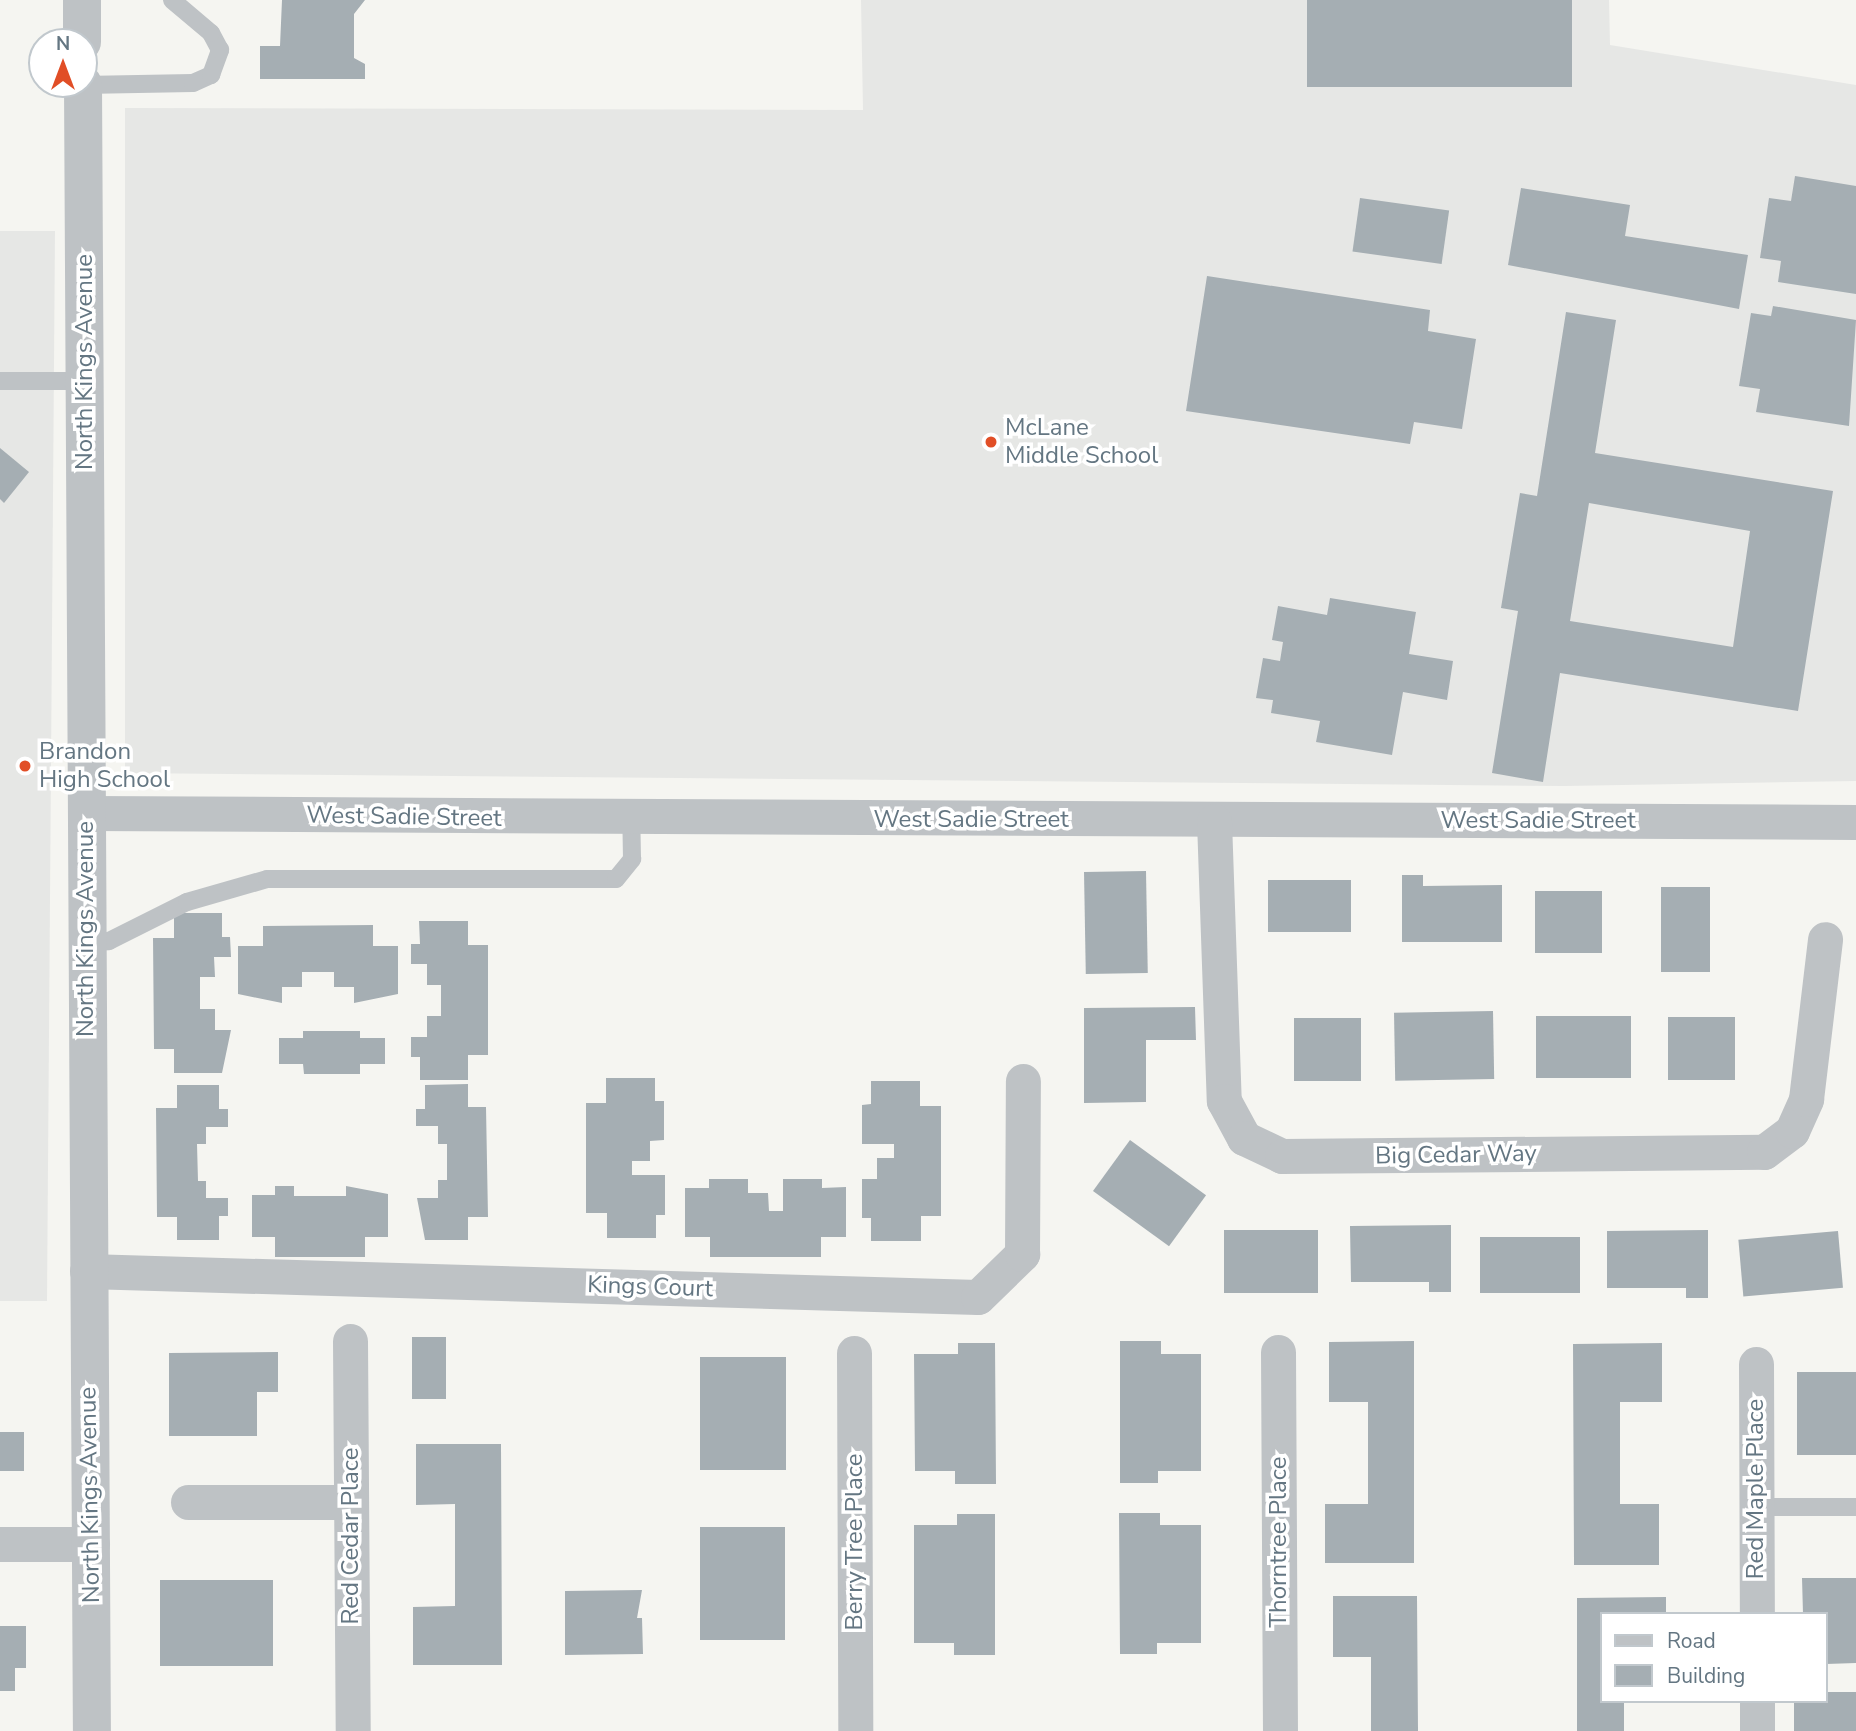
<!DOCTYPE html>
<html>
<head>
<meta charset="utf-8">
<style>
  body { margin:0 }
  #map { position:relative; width:1856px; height:1731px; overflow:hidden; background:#f5f5f1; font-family:"Nunito Sans",sans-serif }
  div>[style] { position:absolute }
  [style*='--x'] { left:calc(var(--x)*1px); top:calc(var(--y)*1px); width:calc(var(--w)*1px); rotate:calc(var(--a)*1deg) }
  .built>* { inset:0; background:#e6e7e5 }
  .building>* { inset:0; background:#a5aeb3; transform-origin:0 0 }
  .service>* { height:18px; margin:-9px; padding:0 9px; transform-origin:9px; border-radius:9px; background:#bec2c5 }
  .minor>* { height:35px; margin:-17.5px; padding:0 17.5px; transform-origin:17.5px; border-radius:17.5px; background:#bec2c5 }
  .tertiary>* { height:38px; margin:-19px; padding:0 19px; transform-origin:19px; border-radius:19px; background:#bec2c5 }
  .dots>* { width:19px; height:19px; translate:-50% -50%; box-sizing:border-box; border:4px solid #fff; border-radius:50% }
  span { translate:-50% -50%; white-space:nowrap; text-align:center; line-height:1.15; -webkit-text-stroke:7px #fff; paint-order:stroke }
  .street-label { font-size:24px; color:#647682 }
  .poi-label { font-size:24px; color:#647682 }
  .left { translate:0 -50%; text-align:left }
  .legend { position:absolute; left:1600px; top:1612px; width:228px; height:91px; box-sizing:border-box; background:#fff; border:2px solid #c1c8cd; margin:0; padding:9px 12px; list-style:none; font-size:21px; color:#647682 }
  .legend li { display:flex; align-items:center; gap:14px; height:35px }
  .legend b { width:35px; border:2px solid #c1c8cd }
  .north { position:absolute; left:28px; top:28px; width:70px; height:70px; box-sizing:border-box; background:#fff; border:2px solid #c1c8cd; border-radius:50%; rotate:0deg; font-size:19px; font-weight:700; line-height:28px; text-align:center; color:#647682 }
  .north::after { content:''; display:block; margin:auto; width:24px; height:32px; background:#e14e26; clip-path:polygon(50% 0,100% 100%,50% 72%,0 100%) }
</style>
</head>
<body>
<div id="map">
  <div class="built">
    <i style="clip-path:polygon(861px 0,1609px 0,1610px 45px,1856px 85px,1856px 781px,1565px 786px,125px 773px,125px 108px,863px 110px)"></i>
    <i style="clip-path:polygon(0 231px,55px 231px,47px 1301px,0 1301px)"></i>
  </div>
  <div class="building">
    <i style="clip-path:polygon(282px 0,365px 0,354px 14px,354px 58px,365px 64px,365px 79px,260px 79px,260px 46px,280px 46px)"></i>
    <i style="left:1307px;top:0;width:265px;height:87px"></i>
    <i style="clip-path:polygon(1795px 176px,1856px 186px,1856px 294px,1778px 282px,1781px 261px,1760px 258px,1769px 198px,1791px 201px)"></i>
    <i style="clip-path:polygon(1521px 188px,1630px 205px,1625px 236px,1748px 255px,1739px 309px,1508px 265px)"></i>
    <i style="left:1360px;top:198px;width:90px;height:54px;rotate:8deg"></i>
    <i style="clip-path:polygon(1207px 276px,1430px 310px,1428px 331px,1476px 339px,1462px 429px,1414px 422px,1410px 444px,1186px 411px)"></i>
    <i style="clip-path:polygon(1773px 306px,1856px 320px,1849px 426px,1756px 412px,1760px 389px,1739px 386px,1751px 313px,1771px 316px)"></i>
    <i style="clip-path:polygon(evenodd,1566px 312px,1616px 320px,1595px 453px,1833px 491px,1798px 711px,1560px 673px,1543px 782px,1492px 773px,1518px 611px,1501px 608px,1520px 493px,1537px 496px,1566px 312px,1589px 503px,1750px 531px,1733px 647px,1570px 621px,1589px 503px)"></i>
    <i style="clip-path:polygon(0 448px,29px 472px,4px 503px,0 499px)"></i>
    <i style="clip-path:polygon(1330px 598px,1416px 612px,1409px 654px,1453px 661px,1447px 700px,1403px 692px,1392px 755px,1316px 742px,1320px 721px,1271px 713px,1273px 700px,1256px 698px,1263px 658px,1280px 661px,1283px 642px,1272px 640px,1278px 606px,1327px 615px)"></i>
    <i style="left:1146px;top:871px;width:102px;height:62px;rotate:89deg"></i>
    <i style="clip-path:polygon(1402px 875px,1423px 875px,1423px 886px,1502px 885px,1502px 942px,1402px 942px)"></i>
    <i style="left:1351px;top:880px;width:52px;height:83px;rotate:90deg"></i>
    <i style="left:1661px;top:887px;width:49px;height:85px"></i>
    <i style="left:1535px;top:891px;width:67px;height:62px"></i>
    <i style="clip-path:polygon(174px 913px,222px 913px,222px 937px,230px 937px,231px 957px,214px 957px,215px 977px,200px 977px,200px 1009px,215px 1009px,215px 1030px,231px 1030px,222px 1073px,174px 1073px,174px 1049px,154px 1049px,153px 938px,174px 938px)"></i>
    <i style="clip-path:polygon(419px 921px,468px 921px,468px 945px,488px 945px,488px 1055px,468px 1055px,468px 1080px,420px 1080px,420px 1057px,411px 1057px,411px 1037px,427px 1037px,427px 1016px,441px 1016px,441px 985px,427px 985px,427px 964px,411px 964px,411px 944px,420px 944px)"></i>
    <i style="clip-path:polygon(373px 925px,373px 946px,398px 946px,398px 994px,354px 1003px,354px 987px,334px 987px,334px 972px,302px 972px,302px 987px,282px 987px,282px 1003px,238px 994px,238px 946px,263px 946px,263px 926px)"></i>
    <i style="clip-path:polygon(1195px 1007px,1196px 1040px,1146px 1040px,1146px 1102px,1084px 1103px,1084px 1008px)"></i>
    <i style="left:1493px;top:1011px;width:68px;height:99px;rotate:89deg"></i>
    <i style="left:1536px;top:1016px;width:95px;height:62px"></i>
    <i style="left:1668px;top:1017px;width:67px;height:63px"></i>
    <i style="left:1294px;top:1018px;width:67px;height:63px"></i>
    <i style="clip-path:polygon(303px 1031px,360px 1031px,360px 1038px,385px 1038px,385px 1064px,360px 1064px,360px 1074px,304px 1074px,303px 1064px,279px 1064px,279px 1038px,303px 1038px)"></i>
    <i style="clip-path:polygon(606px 1078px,655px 1078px,655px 1101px,664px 1101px,664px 1140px,650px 1141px,650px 1161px,632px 1161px,632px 1175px,665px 1175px,665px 1215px,656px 1215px,656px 1238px,607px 1238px,607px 1213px,586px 1213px,586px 1103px,606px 1103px)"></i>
    <i style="clip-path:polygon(871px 1081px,920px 1081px,920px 1106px,941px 1106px,941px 1216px,921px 1216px,921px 1241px,871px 1241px,871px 1218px,862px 1218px,862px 1179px,877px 1179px,877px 1158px,894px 1158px,894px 1144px,862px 1144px,862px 1105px,871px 1104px)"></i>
    <i style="clip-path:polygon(468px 1084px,468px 1107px,486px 1107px,488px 1217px,468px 1217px,468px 1240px,425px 1240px,417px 1198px,438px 1198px,438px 1180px,447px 1180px,447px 1144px,438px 1144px,438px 1126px,416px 1126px,416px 1109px,425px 1109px,425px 1085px)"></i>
    <i style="clip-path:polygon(177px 1085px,219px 1085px,219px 1109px,228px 1109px,228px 1127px,206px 1127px,206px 1144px,197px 1144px,198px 1181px,206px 1181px,206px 1198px,228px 1198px,228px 1216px,219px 1216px,219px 1240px,177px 1240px,177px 1217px,157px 1217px,156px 1108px,177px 1108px)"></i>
    <i style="left:1130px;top:1140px;width:94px;height:63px;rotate:36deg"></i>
    <i style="clip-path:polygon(709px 1179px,748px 1179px,748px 1193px,768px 1193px,769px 1211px,783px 1211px,783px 1179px,822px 1179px,822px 1188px,846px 1187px,846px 1237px,821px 1237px,821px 1257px,710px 1257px,710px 1237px,685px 1237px,685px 1188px,709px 1188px)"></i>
    <i style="clip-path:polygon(275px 1186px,294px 1186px,294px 1196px,346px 1196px,346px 1186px,388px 1194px,388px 1237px,365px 1237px,365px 1257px,275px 1257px,275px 1237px,252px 1237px,252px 1195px,275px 1195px)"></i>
    <i style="clip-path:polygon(1451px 1225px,1451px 1292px,1429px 1292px,1429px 1282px,1351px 1282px,1350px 1226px)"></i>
    <i style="left:1224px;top:1230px;width:94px;height:63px"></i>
    <i style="clip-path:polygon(1708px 1230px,1708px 1298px,1686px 1298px,1686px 1288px,1607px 1288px,1607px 1231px)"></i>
    <i style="left:1838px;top:1231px;width:57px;height:100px;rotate:85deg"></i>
    <i style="left:1480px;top:1237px;width:100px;height:56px"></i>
    <i style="left:412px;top:1337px;width:34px;height:62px"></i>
    <i style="clip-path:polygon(1120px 1341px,1161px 1341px,1161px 1354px,1201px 1354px,1201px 1471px,1158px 1471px,1158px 1483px,1120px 1483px)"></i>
    <i style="clip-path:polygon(1414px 1341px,1414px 1563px,1325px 1563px,1325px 1504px,1368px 1504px,1368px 1402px,1329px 1402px,1329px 1342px)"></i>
    <i style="clip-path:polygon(958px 1343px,995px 1343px,996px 1484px,955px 1484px,955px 1471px,915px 1471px,914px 1354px,958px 1354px)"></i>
    <i style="clip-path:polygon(1662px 1343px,1662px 1402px,1620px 1402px,1620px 1504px,1659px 1504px,1659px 1565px,1574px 1565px,1573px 1344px)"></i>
    <i style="clip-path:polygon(278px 1352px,278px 1392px,257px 1392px,257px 1436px,169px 1436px,169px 1353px)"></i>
    <i style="left:700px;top:1357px;width:86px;height:113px"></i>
    <i style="left:1797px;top:1372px;width:59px;height:83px"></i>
    <i style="left:0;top:1432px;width:24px;height:39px"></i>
    <i style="clip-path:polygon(416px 1444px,501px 1444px,502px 1665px,413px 1665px,413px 1607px,455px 1606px,455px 1504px,416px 1505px)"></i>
    <i style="clip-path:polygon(1119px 1513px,1160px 1513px,1160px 1525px,1201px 1525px,1201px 1643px,1157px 1643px,1157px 1654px,1120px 1654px)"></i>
    <i style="clip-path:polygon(957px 1514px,995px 1514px,995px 1655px,954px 1655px,954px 1643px,914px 1643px,914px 1525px,957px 1525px)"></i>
    <i style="left:700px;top:1527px;width:85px;height:113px"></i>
    <i style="clip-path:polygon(1802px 1578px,1856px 1578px,1856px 1663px,1826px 1664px,1826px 1614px,1803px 1614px)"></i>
    <i style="left:160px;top:1580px;width:113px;height:86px"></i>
    <i style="clip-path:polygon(642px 1590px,637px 1618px,642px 1618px,643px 1654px,565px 1655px,565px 1591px)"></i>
    <i style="clip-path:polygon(1333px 1596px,1417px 1596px,1418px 1731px,1371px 1731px,1371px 1657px,1333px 1657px)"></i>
    <i style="clip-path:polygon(1666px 1597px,1666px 1614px,1602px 1614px,1602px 1701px,1624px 1701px,1624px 1731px,1577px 1731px,1577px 1598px)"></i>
    <i style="clip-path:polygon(0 1626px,26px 1626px,26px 1668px,15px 1668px,15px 1691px,0 1691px)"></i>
    <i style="clip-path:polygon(1826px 1692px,1856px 1692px,1856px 1731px,1794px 1731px,1794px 1701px,1826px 1701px)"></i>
  </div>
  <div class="service">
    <i style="--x:83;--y:85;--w:110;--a:-1"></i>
    <i style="--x:193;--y:83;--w:20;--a:-24"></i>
    <i style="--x:211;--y:75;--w:27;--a:-70"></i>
    <i style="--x:220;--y:50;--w:19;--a:-118"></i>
    <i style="--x:211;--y:33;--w:51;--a:-139.8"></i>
    <i style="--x:0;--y:381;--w:85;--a:0"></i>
    <i style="--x:85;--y:942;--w:24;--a:-2"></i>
    <i style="--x:109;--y:941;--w:87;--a:-26.6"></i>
    <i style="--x:187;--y:902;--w:83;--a:-16"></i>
    <i style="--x:267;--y:879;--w:349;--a:0"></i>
    <i style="--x:616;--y:879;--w:26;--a:-51"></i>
    <i style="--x:632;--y:859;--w:39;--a:-91"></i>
    <i style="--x:1756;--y:1507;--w:100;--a:0"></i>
  </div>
  <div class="minor">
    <i style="--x:86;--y:813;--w:1770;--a:0.29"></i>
    <i style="--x:1214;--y:821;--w:280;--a:88"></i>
    <i style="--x:1224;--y:1101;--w:42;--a:61.6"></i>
    <i style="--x:1244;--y:1138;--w:42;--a:25.3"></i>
    <i style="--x:1282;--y:1156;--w:482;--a:-0.5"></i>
    <i style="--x:1764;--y:1152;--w:35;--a:-37"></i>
    <i style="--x:1792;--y:1131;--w:35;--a:-66"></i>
    <i style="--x:1806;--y:1099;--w:161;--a:-83.2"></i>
    <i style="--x:87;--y:1271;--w:891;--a:1.67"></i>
    <i style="--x:978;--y:1297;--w:62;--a:-44.3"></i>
    <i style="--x:1022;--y:1254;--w:173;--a:-89.7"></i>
    <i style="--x:350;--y:1341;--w:390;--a:89.6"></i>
    <i style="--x:1278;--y:1352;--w:379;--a:89.7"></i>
    <i style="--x:854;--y:1353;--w:378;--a:89.8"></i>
    <i style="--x:1756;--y:1364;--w:250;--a:89.8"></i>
    <i style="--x:188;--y:1502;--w:163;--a:0"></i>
    <i style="--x:0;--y:1544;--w:92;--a:0"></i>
    <i style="--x:1757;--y:1701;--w:30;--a:90"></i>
  </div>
  <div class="tertiary">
    <i style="--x:82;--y:0;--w:42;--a:90"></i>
    <i style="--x:83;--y:84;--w:1647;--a:89.69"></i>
  </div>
  <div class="dots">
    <i style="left:991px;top:442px;background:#e14e26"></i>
    <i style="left:25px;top:766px;background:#e14e26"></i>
  </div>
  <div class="street-label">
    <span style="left:85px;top:362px;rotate:-90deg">North Kings Avenue</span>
    <span style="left:404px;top:817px;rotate:1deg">West Sadie Street</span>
    <span style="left:971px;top:820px">West Sadie Street</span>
    <span style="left:1538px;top:821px">West Sadie Street</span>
    <span style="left:86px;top:929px;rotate:-90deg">North Kings Avenue</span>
    <span style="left:1456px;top:1155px;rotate:-1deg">Big Cedar Way</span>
    <span style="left:650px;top:1287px;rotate:2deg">Kings Court</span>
    <span style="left:1756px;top:1489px;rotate:-90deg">Red Maple Place</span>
    <span style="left:90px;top:1495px;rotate:-91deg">North Kings Avenue</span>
    <span style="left:351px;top:1536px;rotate:-90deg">Red Cedar Place</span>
    <span style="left:855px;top:1542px;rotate:-90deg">Berry Tree Place</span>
    <span style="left:1279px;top:1542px;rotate:-90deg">Thorntree Place</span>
  </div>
  <div class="poi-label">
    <span class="left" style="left:1005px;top:442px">McLane<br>Middle School</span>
    <span class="left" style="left:39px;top:766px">Brandon<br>High School</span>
  </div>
  <ul class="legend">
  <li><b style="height:9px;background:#bec2c5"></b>Road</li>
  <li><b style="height:19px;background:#a5aeb3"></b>Building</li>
  </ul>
  <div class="north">N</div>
</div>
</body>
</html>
